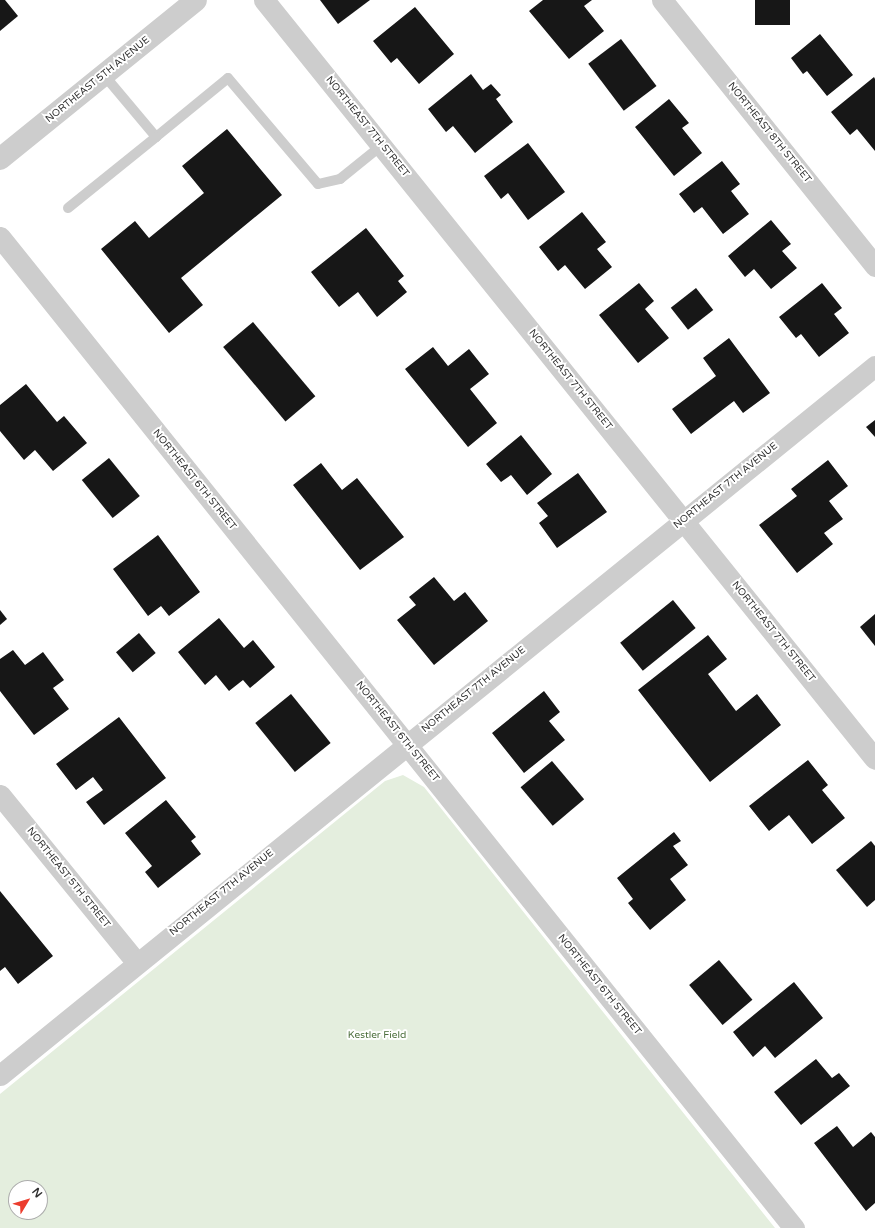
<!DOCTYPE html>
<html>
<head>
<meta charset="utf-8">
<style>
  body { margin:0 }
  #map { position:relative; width:875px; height:1228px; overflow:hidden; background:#fff; font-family:"Varela Round",sans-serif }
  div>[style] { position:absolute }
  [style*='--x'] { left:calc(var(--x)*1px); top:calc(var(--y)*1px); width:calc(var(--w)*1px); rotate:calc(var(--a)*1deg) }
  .green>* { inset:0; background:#e4eede }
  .building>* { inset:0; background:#171717; transform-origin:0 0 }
  .service>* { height:10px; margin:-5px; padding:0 5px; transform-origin:5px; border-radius:5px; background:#cdcdcd }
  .minor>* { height:21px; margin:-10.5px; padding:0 10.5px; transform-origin:10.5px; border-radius:10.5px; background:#cdcdcd }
  .tertiary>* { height:22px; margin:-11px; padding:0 11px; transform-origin:11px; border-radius:11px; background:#cdcdcd }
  span { translate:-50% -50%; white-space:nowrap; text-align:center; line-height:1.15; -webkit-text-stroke:4px #fff; paint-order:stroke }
  .street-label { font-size:10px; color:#303030 }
  .park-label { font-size:10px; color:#4b6e3b }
  .north { position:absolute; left:8px; top:1180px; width:40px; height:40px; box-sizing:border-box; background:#fff; border:1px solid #acacac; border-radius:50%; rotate:52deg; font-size:11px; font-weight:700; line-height:16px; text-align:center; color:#303030 }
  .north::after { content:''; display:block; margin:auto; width:14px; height:18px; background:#ec3d2e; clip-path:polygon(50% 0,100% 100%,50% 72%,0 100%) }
</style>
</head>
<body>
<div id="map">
  <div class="green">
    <i style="clip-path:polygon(evenodd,403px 775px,424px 787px,775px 1228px,0 1228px,0 1094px,385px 781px,403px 775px,16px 1188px,40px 1188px,40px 1212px,16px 1212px,16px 1188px)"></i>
  </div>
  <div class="building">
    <i style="clip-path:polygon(0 0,5px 0,18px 16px,0 31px)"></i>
    <i style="clip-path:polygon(320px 0,370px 0,338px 24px)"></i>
    <i style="clip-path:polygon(543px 0,592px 0,584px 6px,604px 31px,569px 59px,529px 11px)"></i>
    <i style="left:755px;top:0;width:35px;height:25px"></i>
    <i style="clip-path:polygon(415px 7px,454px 54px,419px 84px,397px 58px,391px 63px,373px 41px)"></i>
    <i style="clip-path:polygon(820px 34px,853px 75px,827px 96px,807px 71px,803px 74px,791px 58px)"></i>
    <i style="left:621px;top:39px;width:59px;height:41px;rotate:53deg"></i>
    <i style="clip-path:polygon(471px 74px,483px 90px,491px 84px,501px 95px,496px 99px,513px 122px,475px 153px,453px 126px,446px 132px,428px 109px)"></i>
    <i style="clip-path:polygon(874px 77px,875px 79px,875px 151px,857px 129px,850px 135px,831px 112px)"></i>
    <i style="clip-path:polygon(669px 99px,689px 123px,682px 128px,702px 153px,674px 176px,635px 127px)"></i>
    <i style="clip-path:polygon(227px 129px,282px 195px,181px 278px,203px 305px,169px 333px,101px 249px,135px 221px,149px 238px,204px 193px,182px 166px)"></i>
    <i style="clip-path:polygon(528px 143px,565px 192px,528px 220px,508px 193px,501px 199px,484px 176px)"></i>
    <i style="clip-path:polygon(722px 161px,740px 184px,731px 191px,749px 214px,723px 234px,702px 207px,694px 213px,679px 194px)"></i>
    <i style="clip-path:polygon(582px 212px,606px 242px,597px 249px,612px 267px,585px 289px,565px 265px,558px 271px,539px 247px)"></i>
    <i style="clip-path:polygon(771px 220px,791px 244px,782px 251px,797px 268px,771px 289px,754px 269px,745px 277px,728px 256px)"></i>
    <i style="clip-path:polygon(366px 228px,404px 276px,398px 281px,407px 292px,377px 317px,358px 292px,339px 307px,311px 272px)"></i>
    <i style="clip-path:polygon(639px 283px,654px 301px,645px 309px,669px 338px,638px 363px,599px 315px)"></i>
    <i style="clip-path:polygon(822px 283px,842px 308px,834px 314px,849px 333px,819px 357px,801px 334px,796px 338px,779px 317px)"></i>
    <i style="left:696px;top:288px;width:28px;height:32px;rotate:52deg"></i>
    <i style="left:253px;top:322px;width:97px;height:39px;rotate:50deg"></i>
    <i style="clip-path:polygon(729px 338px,770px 393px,743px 413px,734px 401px,691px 434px,672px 409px,716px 376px,703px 358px)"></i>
    <i style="clip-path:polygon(433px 347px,448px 366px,469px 349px,489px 374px,470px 389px,497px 423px,468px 447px,405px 369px)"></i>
    <i style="clip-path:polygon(26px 384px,57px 422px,64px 416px,87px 443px,53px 471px,35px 450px,24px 460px,0 431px,0 405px)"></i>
    <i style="clip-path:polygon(875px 420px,875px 437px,866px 427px)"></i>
    <i style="clip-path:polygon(521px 435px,552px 474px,527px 495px,511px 475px,501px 482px,486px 464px)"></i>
    <i style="left:109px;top:458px;width:49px;height:35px;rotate:51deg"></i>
    <i style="clip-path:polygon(828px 460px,848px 486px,829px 501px,843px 519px,824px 533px,833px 544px,797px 573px,759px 525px,797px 496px,791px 489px)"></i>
    <i style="clip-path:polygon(321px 463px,342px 490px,357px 478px,404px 537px,360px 570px,293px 485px)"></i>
    <i style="clip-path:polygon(578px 473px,607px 512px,557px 548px,539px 523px,548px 516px,537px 503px)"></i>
    <i style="clip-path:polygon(158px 535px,200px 592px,169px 616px,161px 606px,148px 616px,113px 569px)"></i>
    <i style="clip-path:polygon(434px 577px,454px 601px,465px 592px,488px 621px,434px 665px,397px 620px,416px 605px,409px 597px)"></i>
    <i style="left:673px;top:600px;width:36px;height:68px;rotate:51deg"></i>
    <i style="clip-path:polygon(0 610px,7px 619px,0 625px)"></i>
    <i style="clip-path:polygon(875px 614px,875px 646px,860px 627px)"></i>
    <i style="clip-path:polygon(219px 618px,244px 648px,253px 640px,275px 667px,250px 688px,243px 680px,229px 691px,216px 675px,205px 685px,178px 652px)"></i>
    <i style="left:139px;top:633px;width:26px;height:30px;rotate:50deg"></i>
    <i style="clip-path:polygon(708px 635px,727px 659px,708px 674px,736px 711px,757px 694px,781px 725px,710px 782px,638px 690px)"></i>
    <i style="clip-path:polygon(13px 650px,25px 665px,43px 652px,64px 680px,53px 688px,69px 709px,34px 735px,0 691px,0 659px)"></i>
    <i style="clip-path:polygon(544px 691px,560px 712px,549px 721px,565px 740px,524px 773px,492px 733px)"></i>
    <i style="left:291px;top:694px;width:63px;height:46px;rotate:51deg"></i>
    <i style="clip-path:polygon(119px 717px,166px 778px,104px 825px,86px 802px,103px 790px,93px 777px,76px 790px,56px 764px)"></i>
    <i style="clip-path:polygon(808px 760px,828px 785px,822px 790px,845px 818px,812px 844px,789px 815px,769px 831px,749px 806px)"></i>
    <i style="left:552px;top:761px;width:50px;height:41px;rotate:50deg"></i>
    <i style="clip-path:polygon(166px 800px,196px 837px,191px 841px,201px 854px,158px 888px,145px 872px,152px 866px,125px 833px)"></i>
    <i style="clip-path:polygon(674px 832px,681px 841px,673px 846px,688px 865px,670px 879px,686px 900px,650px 930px,628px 903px,633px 899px,617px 878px)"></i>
    <i style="clip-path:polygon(871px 841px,875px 846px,875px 900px,867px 907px,836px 870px)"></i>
    <i style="clip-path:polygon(0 891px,53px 956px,18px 984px,5px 967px,0 971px)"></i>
    <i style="left:719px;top:960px;width:52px;height:39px;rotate:50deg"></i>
    <i style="clip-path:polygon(794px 982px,823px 1018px,775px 1058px,765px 1046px,753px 1057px,733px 1032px)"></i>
    <i style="clip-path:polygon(816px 1059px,832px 1078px,839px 1073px,850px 1086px,801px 1125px,774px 1092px)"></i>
    <i style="clip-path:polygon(837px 1126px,853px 1147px,871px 1132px,875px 1137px,875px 1203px,866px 1211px,814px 1143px)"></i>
  </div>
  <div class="service">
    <i style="--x:104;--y:75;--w:81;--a:50"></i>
    <i style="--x:156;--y:137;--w:93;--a:-39.3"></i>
    <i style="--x:228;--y:78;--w:139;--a:49.7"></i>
    <i style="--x:318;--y:184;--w:23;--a:-13"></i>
    <i style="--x:340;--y:179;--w:54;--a:-39"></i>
    <i style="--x:68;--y:208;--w:113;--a:-38.9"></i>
  </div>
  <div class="minor">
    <i style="--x:264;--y:0;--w:974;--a:51.17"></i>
    <i style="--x:662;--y:0;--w:341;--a:51.3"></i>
    <i style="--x:0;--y:237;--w:1270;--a:51.3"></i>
    <i style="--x:0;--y:795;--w:215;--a:50.8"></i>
    <i style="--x:0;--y:1075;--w:1126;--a:-39.02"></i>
  </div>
  <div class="tertiary">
    <i style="--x:0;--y:159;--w:252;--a:-39"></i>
  </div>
  <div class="street-label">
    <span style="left:98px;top:80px;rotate:-39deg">NORTHEAST 5TH AVENUE</span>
    <span style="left:367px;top:127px;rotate:51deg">NORTHEAST 7TH STREET</span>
    <span style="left:769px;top:133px;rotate:51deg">NORTHEAST 8TH STREET</span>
    <span style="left:570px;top:380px;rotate:51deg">NORTHEAST 7TH STREET</span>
    <span style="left:194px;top:480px;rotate:51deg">NORTHEAST 6TH STREET</span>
    <span style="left:726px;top:486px;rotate:-39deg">NORTHEAST 7TH AVENUE</span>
    <span style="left:773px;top:632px;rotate:51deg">NORTHEAST 7TH STREET</span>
    <span style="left:474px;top:690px;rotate:-39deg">NORTHEAST 7TH AVENUE</span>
    <span style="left:397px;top:732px;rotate:51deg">NORTHEAST 6TH STREET</span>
    <span style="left:68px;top:878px;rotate:51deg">NORTHEAST 5TH STREET</span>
    <span style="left:222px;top:893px;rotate:-39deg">NORTHEAST 7TH AVENUE</span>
    <span style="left:599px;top:985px;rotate:51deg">NORTHEAST 6TH STREET</span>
  </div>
  <div class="park-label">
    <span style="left:377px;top:1036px">Kestler Field</span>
  </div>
  <div class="north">N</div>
</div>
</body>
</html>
